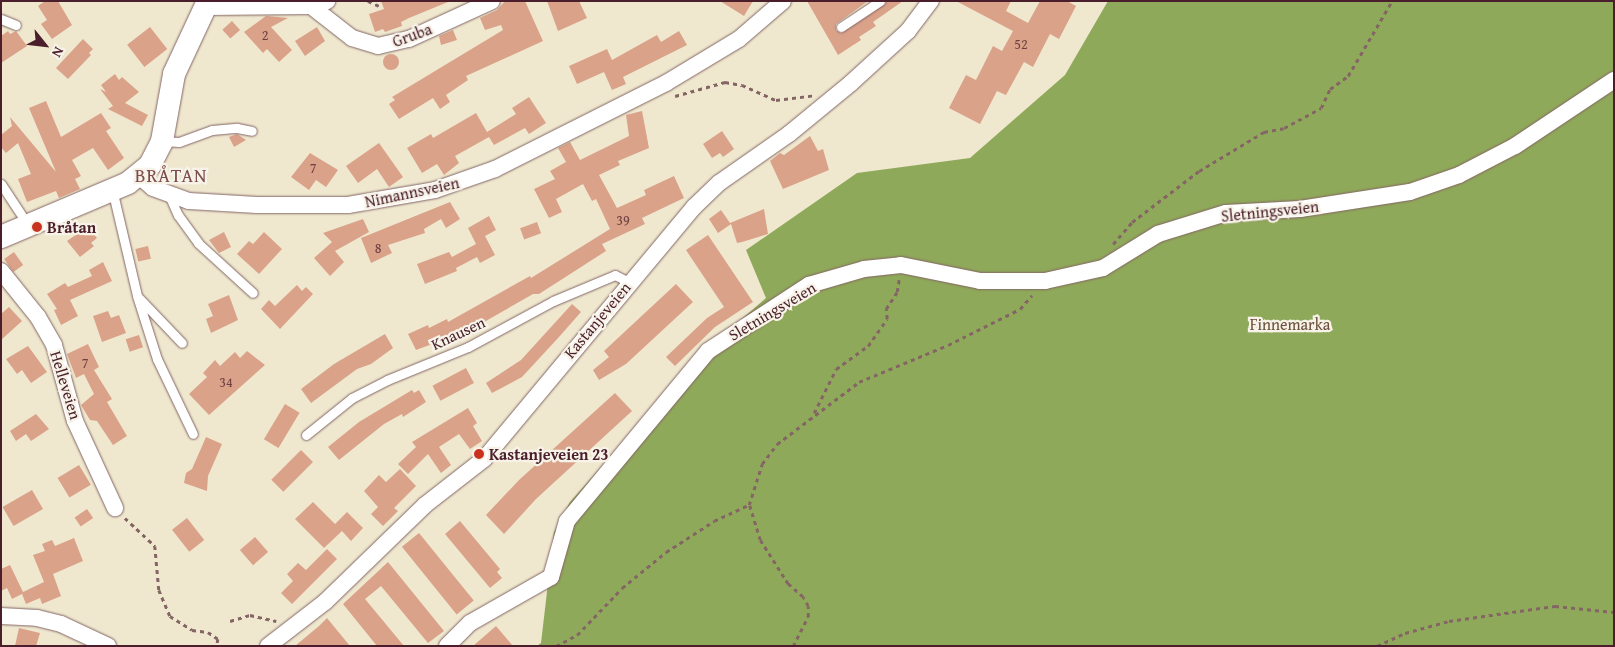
<!DOCTYPE html>
<html>
<head>
<meta charset="utf-8">
<style>
  body { margin:0 }
  #map { position:relative; width:1615px; height:647px; overflow:hidden; background:#efe8cf; font-family:"Gentium Book Plus",serif }
  div>[style] { position:absolute }
  [style*='--x'] { left:calc(var(--x)*1px); top:calc(var(--y)*1px); width:calc(var(--w)*1px); rotate:calc(var(--a)*1deg) }
  .forest>* { inset:0; background:#8fa95a }
  .building>* { inset:0; background:#daa289; transform-origin:0 0 }
  .round { border-radius:50% }
  .path>* { height:2.5px; margin-top:-1.25px; transform-origin:0; background:repeating-linear-gradient(90deg,#846564 0 4px,transparent 0 8px) }
  .roads { filter:drop-shadow(0 0 1px #846564) drop-shadow(0 0 1px #846564) }
  .lane>* { height:9px; margin:-4.5px; padding:0 4.5px; transform-origin:4.5px; border-radius:4.5px; background:#fff }
  .street>* { height:16px; margin:-8px; padding:0 8px; transform-origin:8px; border-radius:8px; background:#fff }
  .secondary>* { height:22px; margin:-11px; padding:0 11px; transform-origin:11px; border-radius:11px; background:#fff }
  .dots>* { width:14px; height:14px; translate:-50% -50%; box-sizing:border-box; border:2px solid #f7f3e8; border-radius:50% }
  span { translate:-50% -50%; white-space:nowrap; text-align:center; line-height:1.15; -webkit-text-stroke:4.5px #f7f3e8; paint-order:stroke }
  .number-label { font-size:14px; color:#6e4042 }
  .number-label span { -webkit-text-stroke-width:0 }
  .street-label { font-size:16px; color:#4a1f2b }
  .poi-label { font-size:16px; color:#4a1f2b; font-weight:700 }
  .left { translate:0 -50%; text-align:left }
  .park-label { font-size:16px; color:#6a503c }
  .quarter-label { font-size:19px; color:#7c4d4c; letter-spacing:1px }
  .frame { position:absolute; inset:0; border:2px solid #4a1f2b; pointer-events:none }
  .north { position:absolute; left:20px; top:20px; width:50px; height:50px; -webkit-text-stroke:4px #f7f3e8; paint-order:stroke; rotate:119deg; font-size:14px; font-weight:700; line-height:20px; text-align:center; color:#4a1f2b }
  .north::after { content:''; display:block; margin:auto; width:18px; height:22px; background:#4a1f2b; clip-path:polygon(50% 0,100% 100%,50% 72%,0 100%) }
</style>
</head>
<body>
<div id="map">
  <div class="forest">
    <i style="clip-path:polygon(1108px 1px,1614px 1px,1614px 646px,537px 646px,541px 643px,554px 532px,570px 502px,708px 348px,766px 298px,746px 250px,857px 173px,970px 158px,1065px 75px)"></i>
  </div>
  <div class="building">
    <i style="clip-path:polygon(45px 1px,58px 1px,72px 25px,52px 39px,41px 24px,47px 20px,38px 6px)"></i>
    <i style="clip-path:polygon(381px 1px,448px 1px,448px 2px,409px 18px,401px 22px,402px 26px,385px 32px,383px 29px,375px 32px,369px 14px,384px 9px)"></i>
    <i style="clip-path:polygon(505px 1px,525px 1px,543px 41px,466px 76px,468px 80px,446px 95px,450px 102px,440px 109px,433px 98px,399px 119px,389px 104px,395px 100px,392px 97px,503px 30px,501px 25px,485px 30px,480px 18px,497px 10px)"></i>
    <i style="clip-path:polygon(547px 1px,579px 1px,587px 18px,558px 31px)"></i>
    <i style="clip-path:polygon(720px 1px,753px 1px,744px 16px)"></i>
    <i style="clip-path:polygon(807px 1px,868px 1px,836px 24px,836px 30px,841px 33px,886px 1px,903px 1px,873px 22px,876px 26px,859px 37px,861px 40px,838px 55px)"></i>
    <i style="clip-path:polygon(956px 1px,1011px 1px,1006px 11px,1028px 23px,1040px 1px,1067px 1px,1076px 6px,1059px 39px,1050px 34px,1033px 67px,1024px 62px,1006px 95px,997px 91px,980px 124px,949px 108px,966px 75px,976px 80px,993px 46px,1002px 51px,1013px 31px)"></i>
    <i style="clip-path:polygon(266px 16px,288px 18px,271px 27px,292px 50px,279px 62px,267px 49px,263px 53px,244px 32px)"></i>
    <i style="left:232px;top:21px;width:12px;height:13px;rotate:48deg"></i>
    <i style="left:150px;top:27px;width:28px;height:29px;rotate:52deg"></i>
    <i style="clip-path:polygon(317px 27px,325px 41px,305px 56px,295px 41px)"></i>
    <i style="clip-path:polygon(453px 30px,457px 40px,441px 45px,439px 36px)"></i>
    <i style="clip-path:polygon(8px 31px,10px 34px,16px 31px,27px 46px,1px 63px,1px 36px)"></i>
    <i style="clip-path:polygon(679px 31px,687px 45px,623px 77px,626px 84px,612px 90px,604px 72px,577px 84px,569px 66px,607px 49px,612px 60px,657px 35px,661px 42px)"></i>
    <i style="clip-path:polygon(83px 39px,93px 49px,89px 53px,91px 55px,68px 79px,56px 68px)"></i>
    <i class="round" style="left:383px;top:54px;width:16px;height:16px"></i>
    <i style="clip-path:polygon(115px 74px,119px 80px,122px 77px,139px 92px,125px 103px,148px 115px,142px 126px,108px 109px,113px 106px,100px 89px,106px 92px,101px 85px)"></i>
    <i style="clip-path:polygon(529px 97px,546px 123px,529px 134px,525px 128px,494px 145px,489px 137px,455px 156px,459px 163px,444px 175px,437px 164px,422px 173px,407px 148px,431px 134px,433px 138px,476px 113px,487px 132px,516px 114px,512px 108px)"></i>
    <i style="clip-path:polygon(46px 101px,61px 137px,101px 113px,111px 128px,106px 131px,124px 158px,108px 170px,93px 148px,72px 160px,81px 176px,75px 179px,80px 189px,59px 198px,56px 191px,27px 202px,18px 179px,31px 174px,18px 143px,6px 153px,1px 147px,1px 135px,12px 126px,10px 117px,56px 172px,29px 108px)"></i>
    <i style="clip-path:polygon(642px 111px,649px 148px,618px 161px,620px 165px,599px 175px,617px 208px,646px 195px,644px 190px,674px 176px,684px 198px,642px 218px,645px 224px,602px 244px,606px 251px,539px 294px,533px 294px,470px 330px,416px 350px,408px 334px,428px 325px,429px 328px,447px 319px,448px 322px,530px 276px,531px 278px,610px 229px,596px 199px,592px 201px,583px 184px,556px 199px,562px 212px,549px 218px,534px 189px,555px 179px,550px 171px,566px 162px,558px 148px,570px 142px,580px 160px,629px 136px,626px 115px)"></i>
    <i style="clip-path:polygon(722px 131px,734px 149px,723px 157px,720px 153px,712px 158px,703px 144px)"></i>
    <i style="clip-path:polygon(237px 134px,246px 140px,234px 147px,229px 137px)"></i>
    <i style="clip-path:polygon(810px 136px,818px 151px,823px 149px,829px 170px,783px 189px,770px 161px,780px 153px,784px 155px)"></i>
    <i style="clip-path:polygon(379px 143px,403px 177px,389px 187px,377px 169px,358px 183px,346px 166px)"></i>
    <i style="clip-path:polygon(310px 153px,338px 170px,326px 187px,316px 180px,309px 190px,291px 177px)"></i>
    <i style="clip-path:polygon(450px 202px,460px 219px,446px 228px,441px 219px,424px 229px,425px 233px,388px 245px,392px 253px,371px 263px,361px 238px)"></i>
    <i style="clip-path:polygon(764px 209px,768px 234px,742px 242px,737px 243px,731px 224px,718px 233px,709px 219px,721px 210px,730px 223px)"></i>
    <i style="clip-path:polygon(489px 216px,496px 230px,485px 236px,495px 255px,480px 263px,477px 257px,456px 268px,457px 271px,425px 284px,417px 264px,449px 252px,452px 257px,476px 244px,468px 228px)"></i>
    <i style="clip-path:polygon(363px 219px,369px 232px,335px 251px,344px 262px,330px 276px,314px 258px,332px 242px,323px 233px)"></i>
    <i style="left:537px;top:222px;width:12px;height:18px;rotate:70deg"></i>
    <i style="clip-path:polygon(87px 227px,97px 238px,91px 243px,94px 246px,80px 257px,67px 241px)"></i>
    <i style="clip-path:polygon(224px 232px,231px 247px,219px 253px,209px 240px)"></i>
    <i style="clip-path:polygon(264px 232px,282px 249px,259px 274px,237px 254px,249px 241px,253px 244px)"></i>
    <i style="clip-path:polygon(708px 235px,753px 302px,715px 327px,675px 366px,666px 357px,707px 318px,724px 307px,686px 250px)"></i>
    <i style="left:148px;top:246px;width:13px;height:13px;rotate:77deg"></i>
    <i style="left:14px;top:252px;width:16px;height:12px;rotate:55deg"></i>
    <i style="clip-path:polygon(103px 262px,112px 281px,70px 300px,78px 316px,61px 325px,54px 310px,57px 309px,47px 294px,65px 283px,68px 287px,92px 276px,89px 270px)"></i>
    <i style="clip-path:polygon(676px 284px,693px 302px,626px 364px,599px 380px,593px 370px,609px 357px,604px 351px)"></i>
    <i style="clip-path:polygon(297px 285px,302px 291px,306px 287px,313px 294px,280px 329px,261px 309px,269px 300px,275px 306px)"></i>
    <i style="clip-path:polygon(229px 295px,238px 320px,211px 333px,206px 319px,213px 316px,208px 304px)"></i>
    <i style="clip-path:polygon(572px 304px,581px 312px,559px 337px,522px 377px,492px 393px,486px 383px,521px 360px)"></i>
    <i style="clip-path:polygon(9px 307px,22px 321px,1px 340px,1px 314px)"></i>
    <i style="clip-path:polygon(108px 311px,111px 318px,119px 315px,126px 333px,102px 342px,93px 316px)"></i>
    <i style="clip-path:polygon(385px 334px,393px 348px,371px 364px,357px 369px,311px 403px,301px 389px,334px 364px)"></i>
    <i style="left:139px;top:335px;width:13px;height:14px;rotate:72deg"></i>
    <i style="clip-path:polygon(88px 344px,99px 367px,94px 370px,112px 399px,107px 402px,127px 436px,113px 445px,97px 421px,90px 420px,81px 405px,94px 394px,84px 374px,76px 378px,67px 354px)"></i>
    <i style="clip-path:polygon(28px 346px,47px 372px,31px 383px,22px 370px,17px 374px,6px 359px)"></i>
    <i style="clip-path:polygon(247px 351px,265px 365px,209px 415px,189px 394px,207px 377px,203px 373px,215px 360px,220px 366px,235px 352px,240px 358px)"></i>
    <i style="left:466px;top:368px;width:17px;height:38px;rotate:62deg"></i>
    <i style="clip-path:polygon(412px 390px,414px 393px,419px 390px,426px 402px,403px 417px,402px 414px,384px 424px,339px 460px,328px 447px,359px 422px)"></i>
    <i style="clip-path:polygon(615px 393px,632px 411px,536px 499px,504px 534px,486px 515px,519px 480px)"></i>
    <i style="left:285px;top:404px;width:17px;height:41px;rotate:31deg"></i>
    <i style="clip-path:polygon(468px 408px,477px 423px,473px 426px,482px 441px,470px 449px,459px 434px,439px 447px,451px 465px,441px 473px,428px 454px,408px 474px,398px 464px,416px 447px,412px 442px)"></i>
    <i style="clip-path:polygon(36px 414px,49px 429px,31px 441px,26px 434px,16px 441px,10px 431px)"></i>
    <i style="clip-path:polygon(206px 437px,222px 444px,208px 476px,207px 491px,184px 483px,186px 473px,192px 469px)"></i>
    <i style="left:301px;top:450px;width:17px;height:42px;rotate:45deg"></i>
    <i style="left:79px;top:465px;width:23px;height:25px;rotate:59deg"></i>
    <i style="clip-path:polygon(400px 469px,416px 486px,394px 508px,398px 511px,383px 526px,371px 514px,378px 507px,364px 491px,379px 475px,386px 482px)"></i>
    <i style="left:32px;top:490px;width:22px;height:34px;rotate:60deg"></i>
    <i style="clip-path:polygon(313px 502px,335px 524px,347px 512px,363px 528px,351px 541px,342px 531px,324px 548px,295px 519px)"></i>
    <i style="left:87px;top:509px;width:11px;height:15px;rotate:56deg"></i>
    <i style="left:187px;top:518px;width:28px;height:19px;rotate:52deg"></i>
    <i style="clip-path:polygon(460px 521px,500px 569px,497px 572px,502px 578px,490px 588px,445px 534px)"></i>
    <i style="left:419px;top:533px;width:87px;height:22px;rotate:51deg"></i>
    <i style="left:255px;top:537px;width:20px;height:20px;rotate:49deg"></i>
    <i style="clip-path:polygon(74px 538px,83px 561px,53px 574px,61px 596px,42px 604px,40px 598px,26px 604px,22px 594px,12px 599px,7px 588px,1px 591px,1px 569px,10px 565px,23px 592px,44px 582px,33px 555px,45px 551px,42px 544px,52px 540px,55px 546px)"></i>
    <i style="clip-path:polygon(327px 549px,337px 559px,292px 604px,281px 593px,293px 581px,287px 574px,298px 563px,306px 570px)"></i>
    <i style="clip-path:polygon(388px 562px,444px 631px,428px 643px,381px 586px,365px 599px,404px 646px,377px 646px,343px 604px)"></i>
    <i style="clip-path:polygon(327px 618px,350px 646px,295px 646px,319px 626px)"></i>
    <i style="clip-path:polygon(496px 626px,513px 646px,473px 646px)"></i>
    <i style="clip-path:polygon(19px 628px,40px 633px,36px 646px,15px 646px)"></i>
  </div>
  <div class="path">
    <i style="--x:368;--y:1;--w:12;--a:24"></i>
    <i style="--x:675;--y:96;--w:52;--a:-15.6"></i>
    <i style="--x:725;--y:82;--w:17;--a:10"></i>
    <i style="--x:742;--y:85;--w:37;--a:24"></i>
    <i style="--x:776;--y:100;--w:38;--a:-7"></i>
    <i style="--x:1113;--y:244;--w:29;--a:-49"></i>
    <i style="--x:1132;--y:222;--w:84;--a:-37.3"></i>
    <i style="--x:1199;--y:171;--w:76;--a:-31"></i>
    <i style="--x:1264;--y:132;--w:20;--a:-11"></i>
    <i style="--x:1284;--y:128;--w:42;--a:-28.4"></i>
    <i style="--x:1321;--y:108;--w:21;--a:-65"></i>
    <i style="--x:1330;--y:89;--w:22;--a:-36"></i>
    <i style="--x:1348;--y:76;--w:87;--a:-59.6"></i>
    <i style="--x:814;--y:413;--w:49;--a:-63.4"></i>
    <i style="--x:836;--y:369;--w:39;--a:-36"></i>
    <i style="--x:868;--y:346;--w:33;--a:-55"></i>
    <i style="--x:887;--y:319;--w:10;--a:-96"></i>
    <i style="--x:886;--y:309;--w:20;--a:-57"></i>
    <i style="--x:897;--y:292;--w:13;--a:-81"></i>
    <i style="--x:125;--y:518;--w:41;--a:43"></i>
    <i style="--x:155;--y:546;--w:44;--a:84.8"></i>
    <i style="--x:159;--y:590;--w:28;--a:67"></i>
    <i style="--x:170;--y:616;--w:26;--a:32"></i>
    <i style="--x:192;--y:630;--w:16;--a:7"></i>
    <i style="--x:208;--y:632;--w:12;--a:35"></i>
    <i style="--x:218;--y:639;--w:7;--a:98"></i>
    <i style="--x:230;--y:621;--w:21;--a:-17"></i>
    <i style="--x:250;--y:615;--w:27;--a:13"></i>
    <i style="--x:556;--y:646;--w:24;--a:-28"></i>
    <i style="--x:577;--y:635;--w:65;--a:-46.2"></i>
    <i style="--x:622;--y:588;--w:57;--a:-39.3"></i>
    <i style="--x:666;--y:552;--w:57;--a:-32.9"></i>
    <i style="--x:714;--y:521;--w:38;--a:-25"></i>
    <i style="--x:793;--y:646;--w:33;--a:-63"></i>
    <i style="--x:808;--y:617;--w:11;--a:-90"></i>
    <i style="--x:808;--y:606;--w:10;--a:-119"></i>
    <i style="--x:803;--y:597;--w:20;--a:-139"></i>
    <i style="--x:788;--y:584;--w:52;--a:-122.5"></i>
    <i style="--x:760;--y:540;--w:37;--a:-107"></i>
    <i style="--x:749;--y:505;--w:43;--a:-72.4"></i>
    <i style="--x:762;--y:464;--w:25;--a:-53"></i>
    <i style="--x:777;--y:444;--w:103;--a:-37.1"></i>
    <i style="--x:859;--y:382;--w:96;--a:-22.6"></i>
    <i style="--x:948;--y:345;--w:80;--a:-26.6"></i>
    <i style="--x:1020;--y:309;--w:18;--a:-49"></i>
    <i style="--x:1377;--y:646;--w:31;--a:-25"></i>
    <i style="--x:1405;--y:633;--w:46;--a:-15.3"></i>
    <i style="--x:1449;--y:621;--w:107;--a:-8.1"></i>
    <i style="--x:1555;--y:606;--w:59;--a:5.8"></i>
  </div>
  <div class="roads">
    <div class="lane">
      <i style="--x:1;--y:19;--w:16;--a:22"></i>
      <i style="--x:841;--y:27;--w:47;--a:-33.7"></i>
      <i style="--x:162;--y:141;--w:17;--a:3"></i>
      <i style="--x:179;--y:142;--w:35;--a:-20"></i>
      <i style="--x:212;--y:130;--w:25;--a:-5"></i>
      <i style="--x:237;--y:128;--w:15;--a:11"></i>
      <i style="--x:1;--y:184;--w:49;--a:56.6"></i>
      <i style="--x:112;--y:189;--w:110;--a:76.8"></i>
      <i style="--x:137;--y:296;--w:66;--a:72.4"></i>
      <i style="--x:157;--y:359;--w:83;--a:64.4"></i>
      <i style="--x:169;--y:195;--w:22;--a:66"></i>
      <i style="--x:178;--y:215;--w:34;--a:54"></i>
      <i style="--x:198;--y:243;--w:74;--a:42.3"></i>
      <i style="--x:139;--y:298;--w:62;--a:46.3"></i>
      <i style="--x:306;--y:435;--w:59;--a:-38.8"></i>
      <i style="--x:352;--y:398;--w:39;--a:-27"></i>
      <i style="--x:387;--y:380;--w:87;--a:-22.2"></i>
      <i style="--x:468;--y:347;--w:97;--a:-28.4"></i>
      <i style="--x:553;--y:301;--w:67;--a:-22.8"></i>
      <i style="--x:615;--y:275;--w:16;--a:27"></i>
    </div>
    <div class="street">
      <i style="--x:311;--y:6;--w:52;--a:38"></i>
      <i style="--x:352;--y:38;--w:27;--a:17"></i>
      <i style="--x:378;--y:46;--w:32;--a:-13"></i>
      <i style="--x:409;--y:39;--w:91;--a:-24.6"></i>
      <i style="--x:206;--y:7;--w:105;--a:-0.5"></i>
      <i style="--x:311;--y:6;--w:17;--a:-17"></i>
      <i style="--x:139;--y:176;--w:18;--a:41"></i>
      <i style="--x:153;--y:188;--w:38;--a:20"></i>
      <i style="--x:189;--y:201;--w:68;--a:3.4"></i>
      <i style="--x:257;--y:205;--w:91;--a:0"></i>
      <i style="--x:348;--y:205;--w:88;--a:-9.8"></i>
      <i style="--x:435;--y:190;--w:64;--a:-19.3"></i>
      <i style="--x:495;--y:169;--w:191;--a:-26.7"></i>
      <i style="--x:666;--y:83;--w:85;--a:-31.1"></i>
      <i style="--x:739;--y:39;--w:58;--a:-40.8"></i>
      <i style="--x:1;--y:271;--w:59;--a:51.2"></i>
      <i style="--x:38;--y:317;--w:32;--a:60"></i>
      <i style="--x:54;--y:345;--w:79;--a:74.6"></i>
      <i style="--x:75;--y:421;--w:96;--a:65.3"></i>
      <i style="--x:1;--y:616;--w:36;--a:3"></i>
      <i style="--x:37;--y:618;--w:25;--a:14"></i>
      <i style="--x:61;--y:624;--w:52;--a:25.1"></i>
      <i style="--x:268;--y:646;--w:72;--a:-37.7"></i>
      <i style="--x:325;--y:602;--w:139;--a:-44.1"></i>
      <i style="--x:425;--y:505;--w:75;--a:-37.9"></i>
      <i style="--x:484;--y:459;--w:328;--a:-50.2"></i>
      <i style="--x:694;--y:207;--w:35;--a:-44"></i>
      <i style="--x:719;--y:183;--w:85;--a:-35"></i>
      <i style="--x:789;--y:134;--w:80;--a:-39.4"></i>
      <i style="--x:851;--y:83;--w:77;--a:-42.4"></i>
      <i style="--x:908;--y:31;--w:38;--a:-53"></i>
      <i style="--x:447;--y:646;--w:33;--a:-45"></i>
      <i style="--x:470;--y:623;--w:93;--a:-29.6"></i>
      <i style="--x:551;--y:577;--w:58;--a:-74.1"></i>
      <i style="--x:567;--y:521;--w:221;--a:-50.3"></i>
      <i style="--x:708;--y:351;--w:121;--a:-33.2"></i>
      <i style="--x:809;--y:285;--w:57;--a:-16.2"></i>
      <i style="--x:864;--y:269;--w:37;--a:-6"></i>
      <i style="--x:901;--y:265;--w:81;--a:11.4"></i>
      <i style="--x:980;--y:281;--w:65;--a:0"></i>
      <i style="--x:1045;--y:281;--w:59;--a:-12.6"></i>
      <i style="--x:1103;--y:268;--w:65;--a:-31.7"></i>
      <i style="--x:1158;--y:234;--w:71;--a:-17.2"></i>
      <i style="--x:1226;--y:213;--w:74;--a:-3.1"></i>
      <i style="--x:1300;--y:209;--w:111;--a:-8.8"></i>
      <i style="--x:1410;--y:192;--w:52;--a:-19.1"></i>
      <i style="--x:1459;--y:175;--w:63;--a:-27.4"></i>
      <i style="--x:1515;--y:146;--w:119;--a:-33.7"></i>
    </div>
    <div class="secondary">
      <i style="--x:1;--y:237;--w:138;--a:-23"></i>
      <i style="--x:128;--y:183;--w:28;--a:-39"></i>
      <i style="--x:150;--y:165;--w:27;--a:-63"></i>
      <i style="--x:162;--y:141;--w:68;--a:-79.8"></i>
      <i style="--x:174;--y:74;--w:81;--a:-65"></i>
    </div>
  </div>
  <div class="dots">
    <i style="left:37px;top:227px;background:#c8321e"></i>
    <i style="left:479px;top:454px;background:#c8321e"></i>
  </div>
  <div class="number-label">
    <span style="left:265px;top:35px">2</span>
    <span style="left:1021px;top:44px">52</span>
    <span style="left:313px;top:168px">7</span>
    <span style="left:623px;top:220px">39</span>
    <span style="left:378px;top:248px">8</span>
    <span style="left:85px;top:363px">7</span>
    <span style="left:226px;top:382px">34</span>
  </div>
  <div class="street-label">
    <span style="left:412px;top:35px;rotate:-20deg">Gruba</span>
    <span style="left:412px;top:192px;rotate:-12deg">Nimannsveien</span>
    <span style="left:1270px;top:211px;rotate:-6deg">Sletningsveien</span>
    <span style="left:772px;top:311px;rotate:-31deg">Sletningsveien</span>
    <span style="left:597px;top:320px;rotate:-50deg">Kastanjeveien</span>
    <span style="left:458px;top:333px;rotate:-25deg">Knausen</span>
    <span style="left:66px;top:385px;rotate:73deg">Helleveien</span>
  </div>
  <div class="poi-label">
    <span class="left" style="left:47px;top:227px">Bråtan</span>
    <span class="left" style="left:489px;top:454px">Kastanjeveien 23</span>
  </div>
  <div class="park-label">
    <span style="left:1290px;top:324px">Finnemarka</span>
  </div>
  <div class="quarter-label">
    <span style="left:171px;top:176px">BRÅTAN</span>
  </div>
  <div class="frame"></div>
  <div class="north">N</div>
</div>
</body>
</html>
